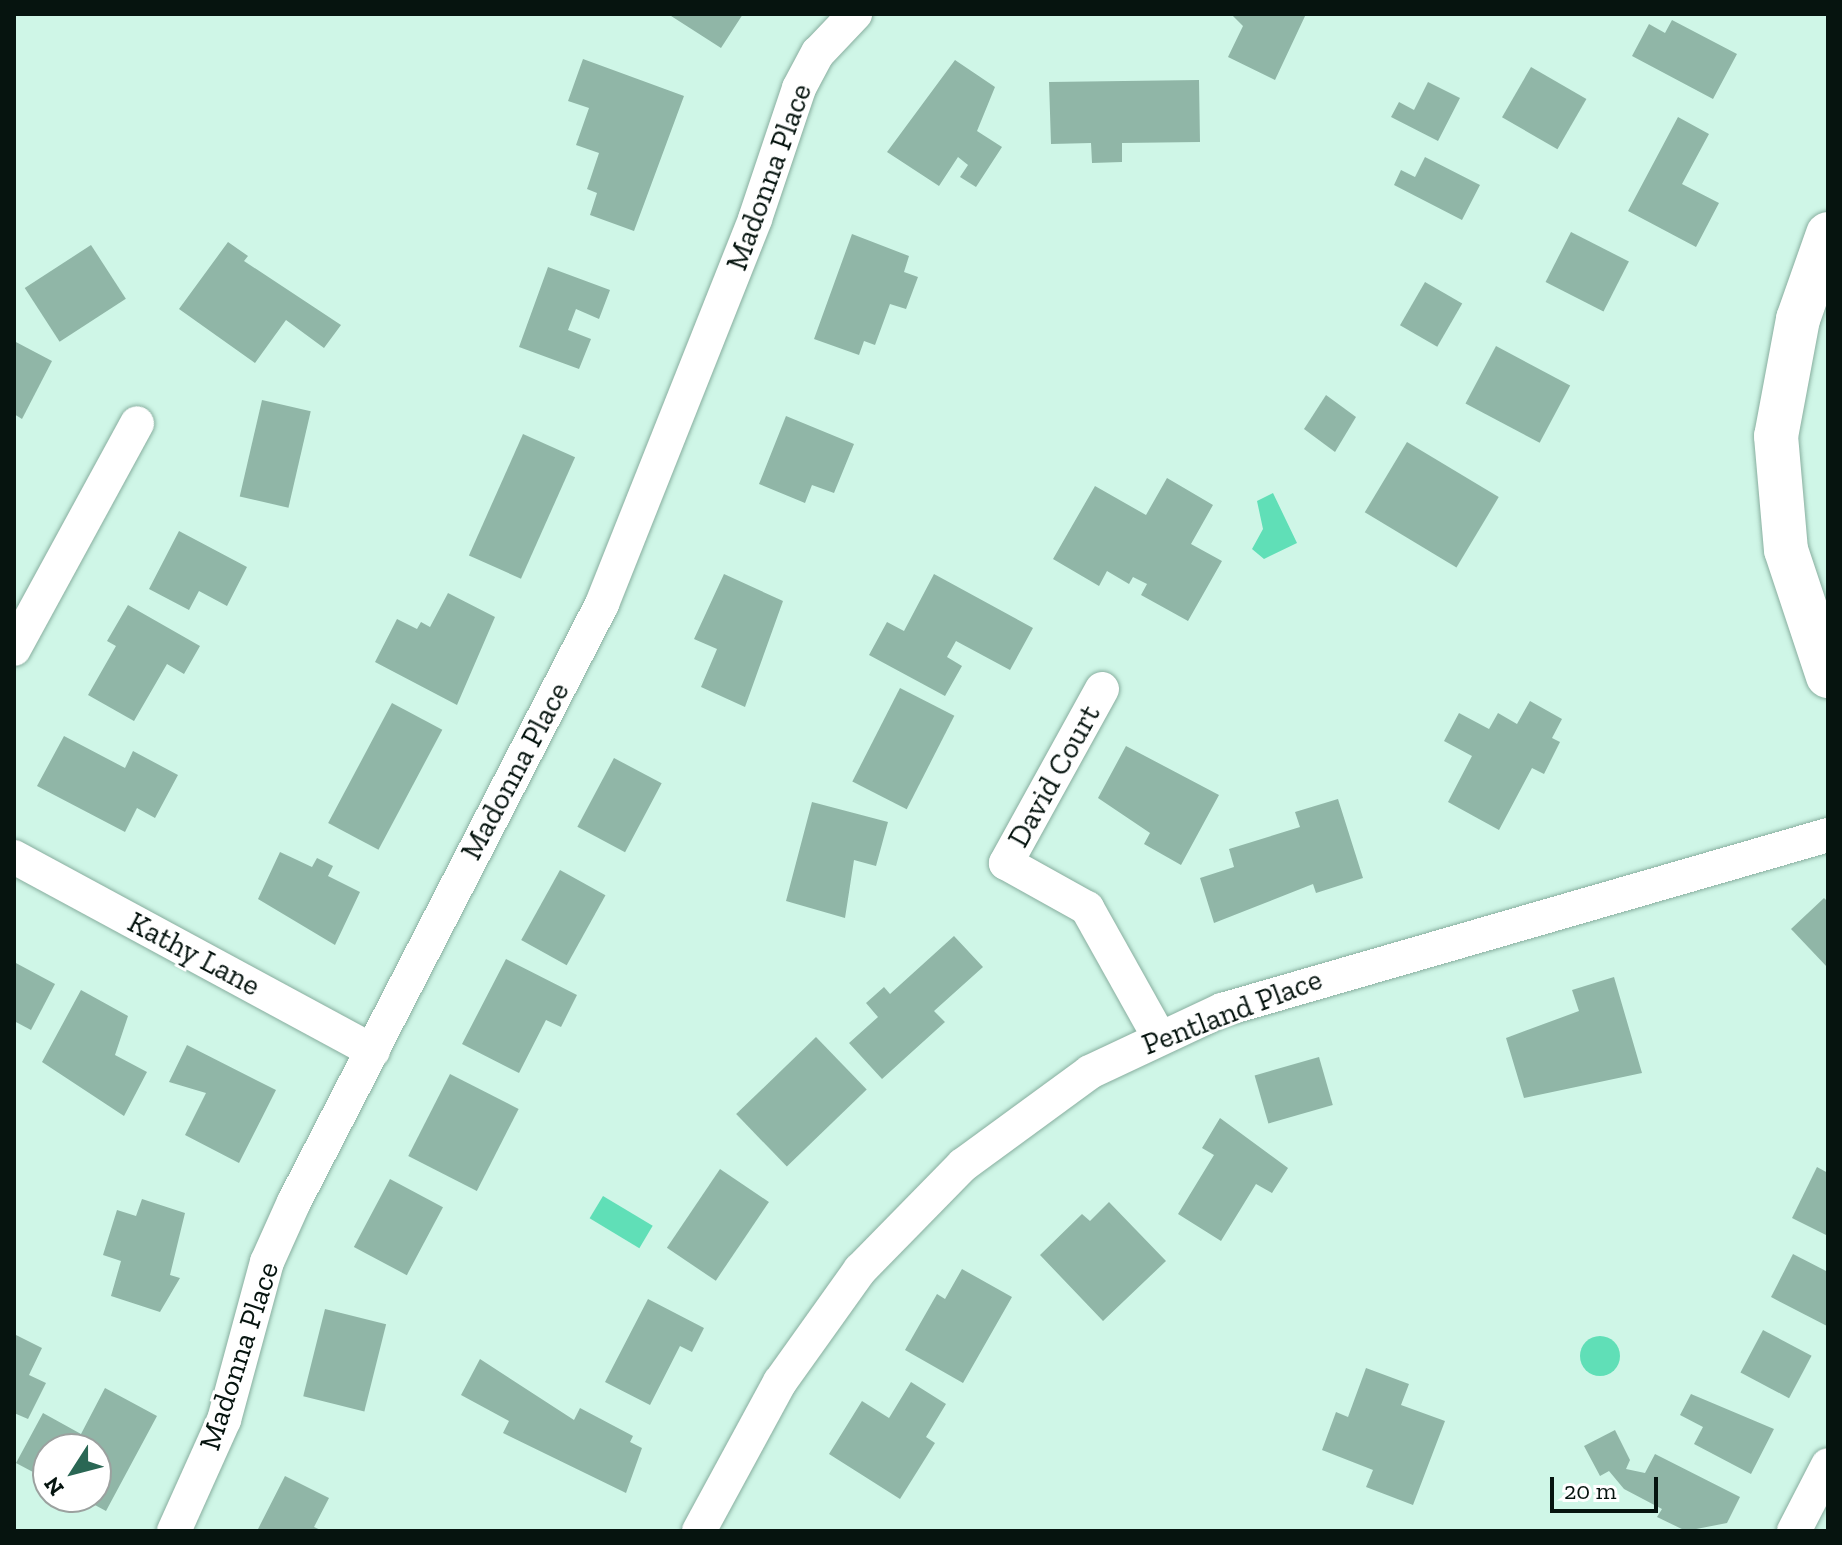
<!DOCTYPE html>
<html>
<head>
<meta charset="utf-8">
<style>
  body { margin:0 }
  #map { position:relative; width:1842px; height:1545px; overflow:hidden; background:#cff6e7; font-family:"Zilla Slab",serif }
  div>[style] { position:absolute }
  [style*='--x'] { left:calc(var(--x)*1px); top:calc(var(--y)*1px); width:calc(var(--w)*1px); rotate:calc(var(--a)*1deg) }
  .water>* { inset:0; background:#60dfb7; transform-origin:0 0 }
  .round { border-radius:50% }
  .building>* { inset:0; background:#90b6a7; transform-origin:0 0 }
  .roads { filter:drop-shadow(0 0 2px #88ae9f) drop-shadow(0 0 2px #88ae9f) }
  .street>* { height:34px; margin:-17px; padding:0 17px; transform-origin:17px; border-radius:17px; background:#fff }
  .secondary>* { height:44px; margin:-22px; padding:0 22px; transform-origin:22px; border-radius:22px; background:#fff }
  span { translate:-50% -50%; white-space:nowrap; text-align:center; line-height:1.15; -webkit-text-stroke:6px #fff; paint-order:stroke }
  .street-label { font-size:30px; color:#06140f }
  .frame { position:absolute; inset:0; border:16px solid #06140f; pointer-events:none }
  .north { position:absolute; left:32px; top:1433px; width:80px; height:80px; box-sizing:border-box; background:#fff; border:2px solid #9ba19f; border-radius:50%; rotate:234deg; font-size:22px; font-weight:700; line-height:32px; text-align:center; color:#06140f }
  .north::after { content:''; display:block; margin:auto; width:28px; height:36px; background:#2a6754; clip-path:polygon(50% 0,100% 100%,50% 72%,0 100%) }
  .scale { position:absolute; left:1550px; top:1477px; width:108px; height:36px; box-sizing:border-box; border:4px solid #06140f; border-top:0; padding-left:10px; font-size:24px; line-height:28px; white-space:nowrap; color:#06140f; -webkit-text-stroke:6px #fff; paint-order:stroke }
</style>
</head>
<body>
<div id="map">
  <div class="water">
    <i style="clip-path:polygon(1273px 493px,1297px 543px,1264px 559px,1252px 549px,1263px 529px,1257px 501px)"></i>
    <i style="left:603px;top:1196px;width:58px;height:26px;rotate:31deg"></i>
    <i class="round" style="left:1580px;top:1336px;width:40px;height:40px"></i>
  </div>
  <div class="building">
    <i style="clip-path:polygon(668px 14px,752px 14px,743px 14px,721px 48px)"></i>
    <i style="clip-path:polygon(1231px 14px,1306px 14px,1275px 80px,1228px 57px,1243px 26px)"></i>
    <i style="clip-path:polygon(1672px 20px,1737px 54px,1713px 99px,1632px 56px,1649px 24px,1665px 33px)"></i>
    <i style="clip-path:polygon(583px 59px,684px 96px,634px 231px,590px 215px,597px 193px,587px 189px,599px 153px,576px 145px,589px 108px,568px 101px)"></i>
    <i style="clip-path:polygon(955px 60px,995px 87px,977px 131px,1002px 147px,976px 187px,960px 177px,968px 165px,958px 157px,939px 186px,887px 152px)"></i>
    <i style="left:1531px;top:67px;width:64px;height:58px;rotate:30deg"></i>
    <i style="clip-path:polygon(1199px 80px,1200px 142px,1122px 143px,1122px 162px,1092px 163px,1091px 143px,1051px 144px,1049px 82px)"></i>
    <i style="clip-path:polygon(1428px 82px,1460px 98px,1438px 141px,1391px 117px,1399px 102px,1414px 110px)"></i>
    <i style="clip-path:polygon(1678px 117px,1709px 134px,1682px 184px,1719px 203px,1696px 247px,1628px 211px)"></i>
    <i style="clip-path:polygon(1425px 157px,1480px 185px,1462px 220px,1394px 185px,1401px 170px,1415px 177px)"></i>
    <i style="left:1571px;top:232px;width:65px;height:56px;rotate:27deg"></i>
    <i style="clip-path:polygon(852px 234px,909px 256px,904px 272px,918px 277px,906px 309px,890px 304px,875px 345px,864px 341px,859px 355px,814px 339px)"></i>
    <i style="clip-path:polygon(228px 242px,248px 256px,244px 261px,341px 325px,324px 348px,286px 320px,255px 363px,179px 309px)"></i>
    <i style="left:91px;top:245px;width:64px;height:79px;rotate:57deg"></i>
    <i style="clip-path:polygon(548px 267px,610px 290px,599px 319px,576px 309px,568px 330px,591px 339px,579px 369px,519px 347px)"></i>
    <i style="left:1425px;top:282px;width:43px;height:50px;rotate:30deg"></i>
    <i style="clip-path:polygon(14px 341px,52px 361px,22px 419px,14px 414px)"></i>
    <i style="left:1496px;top:346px;width:84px;height:65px;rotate:28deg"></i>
    <i style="clip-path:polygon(1326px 395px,1356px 417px,1335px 452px,1304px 429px)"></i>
    <i style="left:262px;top:400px;width:50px;height:99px;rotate:13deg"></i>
    <i style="clip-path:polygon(786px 416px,854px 444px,834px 493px,812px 485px,805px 503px,759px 484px)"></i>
    <i style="left:523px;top:434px;width:57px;height:133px;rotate:24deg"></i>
    <i style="left:1407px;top:442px;width:107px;height:82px;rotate:31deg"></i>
    <i style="clip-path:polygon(1167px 478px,1213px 505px,1191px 544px,1222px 561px,1188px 621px,1141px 595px,1147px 584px,1133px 577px,1129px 584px,1107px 571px,1099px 586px,1053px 559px,1095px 486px,1146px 515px)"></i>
    <i style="clip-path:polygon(179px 531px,247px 567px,227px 606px,199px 591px,189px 610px,149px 589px)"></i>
    <i style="clip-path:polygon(724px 574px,783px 601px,745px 707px,701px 687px,717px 649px,694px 639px)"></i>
    <i style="clip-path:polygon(934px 574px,1033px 628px,1010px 670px,956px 641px,947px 657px,962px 666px,945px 696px,869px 655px,887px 622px,904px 631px)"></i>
    <i style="clip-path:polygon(448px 593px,495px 617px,457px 705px,375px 662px,397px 619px,417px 629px,421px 622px,430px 627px)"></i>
    <i style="clip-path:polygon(128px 605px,200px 646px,184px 674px,167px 664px,134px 721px,88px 695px,116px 646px,107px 641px)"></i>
    <i style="left:900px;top:688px;width:61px;height:105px;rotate:27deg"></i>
    <i style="clip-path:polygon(1530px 701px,1562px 719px,1552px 738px,1560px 742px,1544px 774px,1532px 768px,1499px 830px,1448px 802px,1472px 756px,1444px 741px,1459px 713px,1489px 729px,1498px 713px,1517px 724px)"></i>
    <i style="left:392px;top:703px;width:57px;height:136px;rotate:28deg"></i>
    <i style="clip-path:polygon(64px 736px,125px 768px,133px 751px,178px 775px,155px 818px,137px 808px,125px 832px,37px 786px)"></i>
    <i style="clip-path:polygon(1126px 746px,1219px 795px,1181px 865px,1144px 844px,1150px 833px,1098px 798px)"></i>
    <i style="left:614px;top:758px;width:54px;height:78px;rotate:28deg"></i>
    <i style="clip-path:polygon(1338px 799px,1363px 878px,1316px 893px,1313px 884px,1214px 923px,1200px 878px,1234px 867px,1229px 849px,1300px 827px,1295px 812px)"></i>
    <i style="clip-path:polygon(812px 802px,888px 822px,876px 866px,854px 860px,845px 918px,786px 901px)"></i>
    <i style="clip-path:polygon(280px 852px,312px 867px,317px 858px,333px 866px,328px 876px,360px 892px,335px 945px,258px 899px)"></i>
    <i style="left:560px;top:870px;width:52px;height:80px;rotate:29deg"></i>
    <i style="clip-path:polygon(1824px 898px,1828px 902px,1828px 968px,1791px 929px)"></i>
    <i style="clip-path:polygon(954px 936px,983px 967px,934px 1011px,945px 1022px,882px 1079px,849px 1043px,878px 1017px,866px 1003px,884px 987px,890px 994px)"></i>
    <i style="clip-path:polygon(506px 959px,577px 995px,561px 1027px,546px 1020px,519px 1073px,462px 1044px)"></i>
    <i style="clip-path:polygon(14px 962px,55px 984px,31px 1030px,14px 1021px)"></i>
    <i style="clip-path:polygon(1614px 977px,1642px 1073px,1524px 1098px,1506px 1038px,1579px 1011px,1572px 990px)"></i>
    <i style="clip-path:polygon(81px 990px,128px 1016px,115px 1055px,147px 1072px,124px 1116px,42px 1062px)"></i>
    <i style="left:816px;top:1037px;width:73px;height:111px;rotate:46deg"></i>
    <i style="clip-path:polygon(187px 1045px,276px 1090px,239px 1163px,185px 1135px,206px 1093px,169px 1082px)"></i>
    <i style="left:1319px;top:1057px;width:50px;height:67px;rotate:74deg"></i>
    <i style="left:450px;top:1074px;width:77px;height:92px;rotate:27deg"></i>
    <i style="clip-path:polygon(1220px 1118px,1288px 1168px,1272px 1193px,1256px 1184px,1221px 1241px,1178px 1214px,1214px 1155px,1202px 1148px)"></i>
    <i style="clip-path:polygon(1817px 1167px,1828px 1173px,1828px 1236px,1792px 1218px)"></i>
    <i style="left:720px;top:1169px;width:59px;height:95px;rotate:34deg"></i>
    <i style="left:390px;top:1179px;width:60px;height:77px;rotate:28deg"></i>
    <i style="clip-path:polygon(142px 1199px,185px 1213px,170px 1275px,180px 1278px,160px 1312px,111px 1296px,121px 1261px,103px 1255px,117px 1210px,136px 1216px)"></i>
    <i style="clip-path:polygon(1109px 1202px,1166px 1261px,1103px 1321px,1040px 1255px,1082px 1214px,1090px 1221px)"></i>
    <i style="clip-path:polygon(1793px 1254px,1828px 1272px,1827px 1326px,1771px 1297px)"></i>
    <i style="clip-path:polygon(962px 1269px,1012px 1297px,963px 1383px,905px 1350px,937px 1294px,945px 1299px)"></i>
    <i style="clip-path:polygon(648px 1299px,704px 1328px,692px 1352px,680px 1346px,650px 1405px,605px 1382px)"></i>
    <i style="left:325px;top:1309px;width:63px;height:90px;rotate:14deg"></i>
    <i style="left:1763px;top:1330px;width:55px;height:48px;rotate:28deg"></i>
    <i style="clip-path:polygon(14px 1334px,42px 1348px,29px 1375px,46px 1383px,28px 1419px,14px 1413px)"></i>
    <i style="clip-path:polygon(480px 1359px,574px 1420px,580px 1408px,633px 1436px,630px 1442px,642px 1448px,626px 1493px,503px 1433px,509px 1421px,461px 1395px)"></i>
    <i style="clip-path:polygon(1366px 1368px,1409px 1384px,1401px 1405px,1445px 1421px,1413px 1505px,1366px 1487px,1373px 1470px,1322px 1450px,1336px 1412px,1348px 1417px)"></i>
    <i style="clip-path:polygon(911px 1382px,946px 1404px,926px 1437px,935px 1443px,900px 1499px,829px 1454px,862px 1401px,889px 1418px)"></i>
    <i style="clip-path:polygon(105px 1388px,157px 1416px,106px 1511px,80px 1497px,96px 1497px,96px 1449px,48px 1449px,48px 1480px,16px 1463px,43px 1413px,81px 1434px)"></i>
    <i style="clip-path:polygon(1691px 1394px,1774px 1429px,1751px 1474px,1694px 1444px,1703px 1427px,1680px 1415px)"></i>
    <i style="clip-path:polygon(1615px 1430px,1630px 1460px,1626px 1469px,1645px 1473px,1655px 1454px,1740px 1497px,1727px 1523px,1686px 1531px,1657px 1517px,1662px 1509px,1624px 1489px,1609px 1471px,1600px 1476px,1584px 1446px)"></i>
    <i style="clip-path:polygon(285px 1476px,329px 1498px,314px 1527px,323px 1531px,257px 1531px)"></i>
  </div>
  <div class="roads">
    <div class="street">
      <i style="--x:14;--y:649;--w:257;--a:-61.4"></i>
      <i style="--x:1102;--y:689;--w:199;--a:118.9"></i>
      <i style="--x:1006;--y:863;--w:93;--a:29.1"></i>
      <i style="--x:1087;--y:908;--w:145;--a:60.8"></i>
      <i style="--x:14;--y:857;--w:408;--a:28.4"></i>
      <i style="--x:174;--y:1531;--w:122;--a:-65.8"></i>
      <i style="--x:224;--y:1420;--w:164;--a:-74.8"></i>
      <i style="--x:267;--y:1262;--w:66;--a:-65.8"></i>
      <i style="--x:294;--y:1202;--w:673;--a:-62.75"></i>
      <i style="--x:602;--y:604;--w:414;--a:-68.3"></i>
      <i style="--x:755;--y:219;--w:138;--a:-71.4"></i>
      <i style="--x:799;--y:88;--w:40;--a:-62"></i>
      <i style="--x:818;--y:53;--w:54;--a:-46.5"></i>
      <i style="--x:699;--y:1531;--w:170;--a:-61.5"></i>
      <i style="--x:780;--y:1382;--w:138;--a:-54.5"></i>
      <i style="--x:860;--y:1270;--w:147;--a:-45.6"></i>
      <i style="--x:963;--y:1165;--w:157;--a:-36.2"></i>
      <i style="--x:1090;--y:1072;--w:146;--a:-25.2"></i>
      <i style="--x:1222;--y:1010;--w:631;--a:-16.11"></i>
      <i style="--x:1794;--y:1531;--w:74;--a:-62.7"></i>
    </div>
    <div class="secondary">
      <i style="--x:1828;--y:234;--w:90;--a:109.4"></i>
      <i style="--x:1798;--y:319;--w:119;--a:100.6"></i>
      <i style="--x:1776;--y:436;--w:114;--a:85"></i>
      <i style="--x:1786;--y:550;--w:133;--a:71.6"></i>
    </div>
  </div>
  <div class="street-label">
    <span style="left:769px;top:177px;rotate:-70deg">Madonna Place</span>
    <span style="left:515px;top:771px;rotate:-62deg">Madonna Place</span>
    <span style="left:1054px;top:776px;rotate:-61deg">David Court</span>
    <span style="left:194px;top:954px;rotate:28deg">Kathy Lane</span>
    <span style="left:1232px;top:1012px;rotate:-21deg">Pentland Place</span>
    <span style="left:239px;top:1356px;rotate:-72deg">Madonna Place</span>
  </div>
  <div class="frame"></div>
  <div class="north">N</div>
  <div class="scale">20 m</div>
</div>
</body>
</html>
